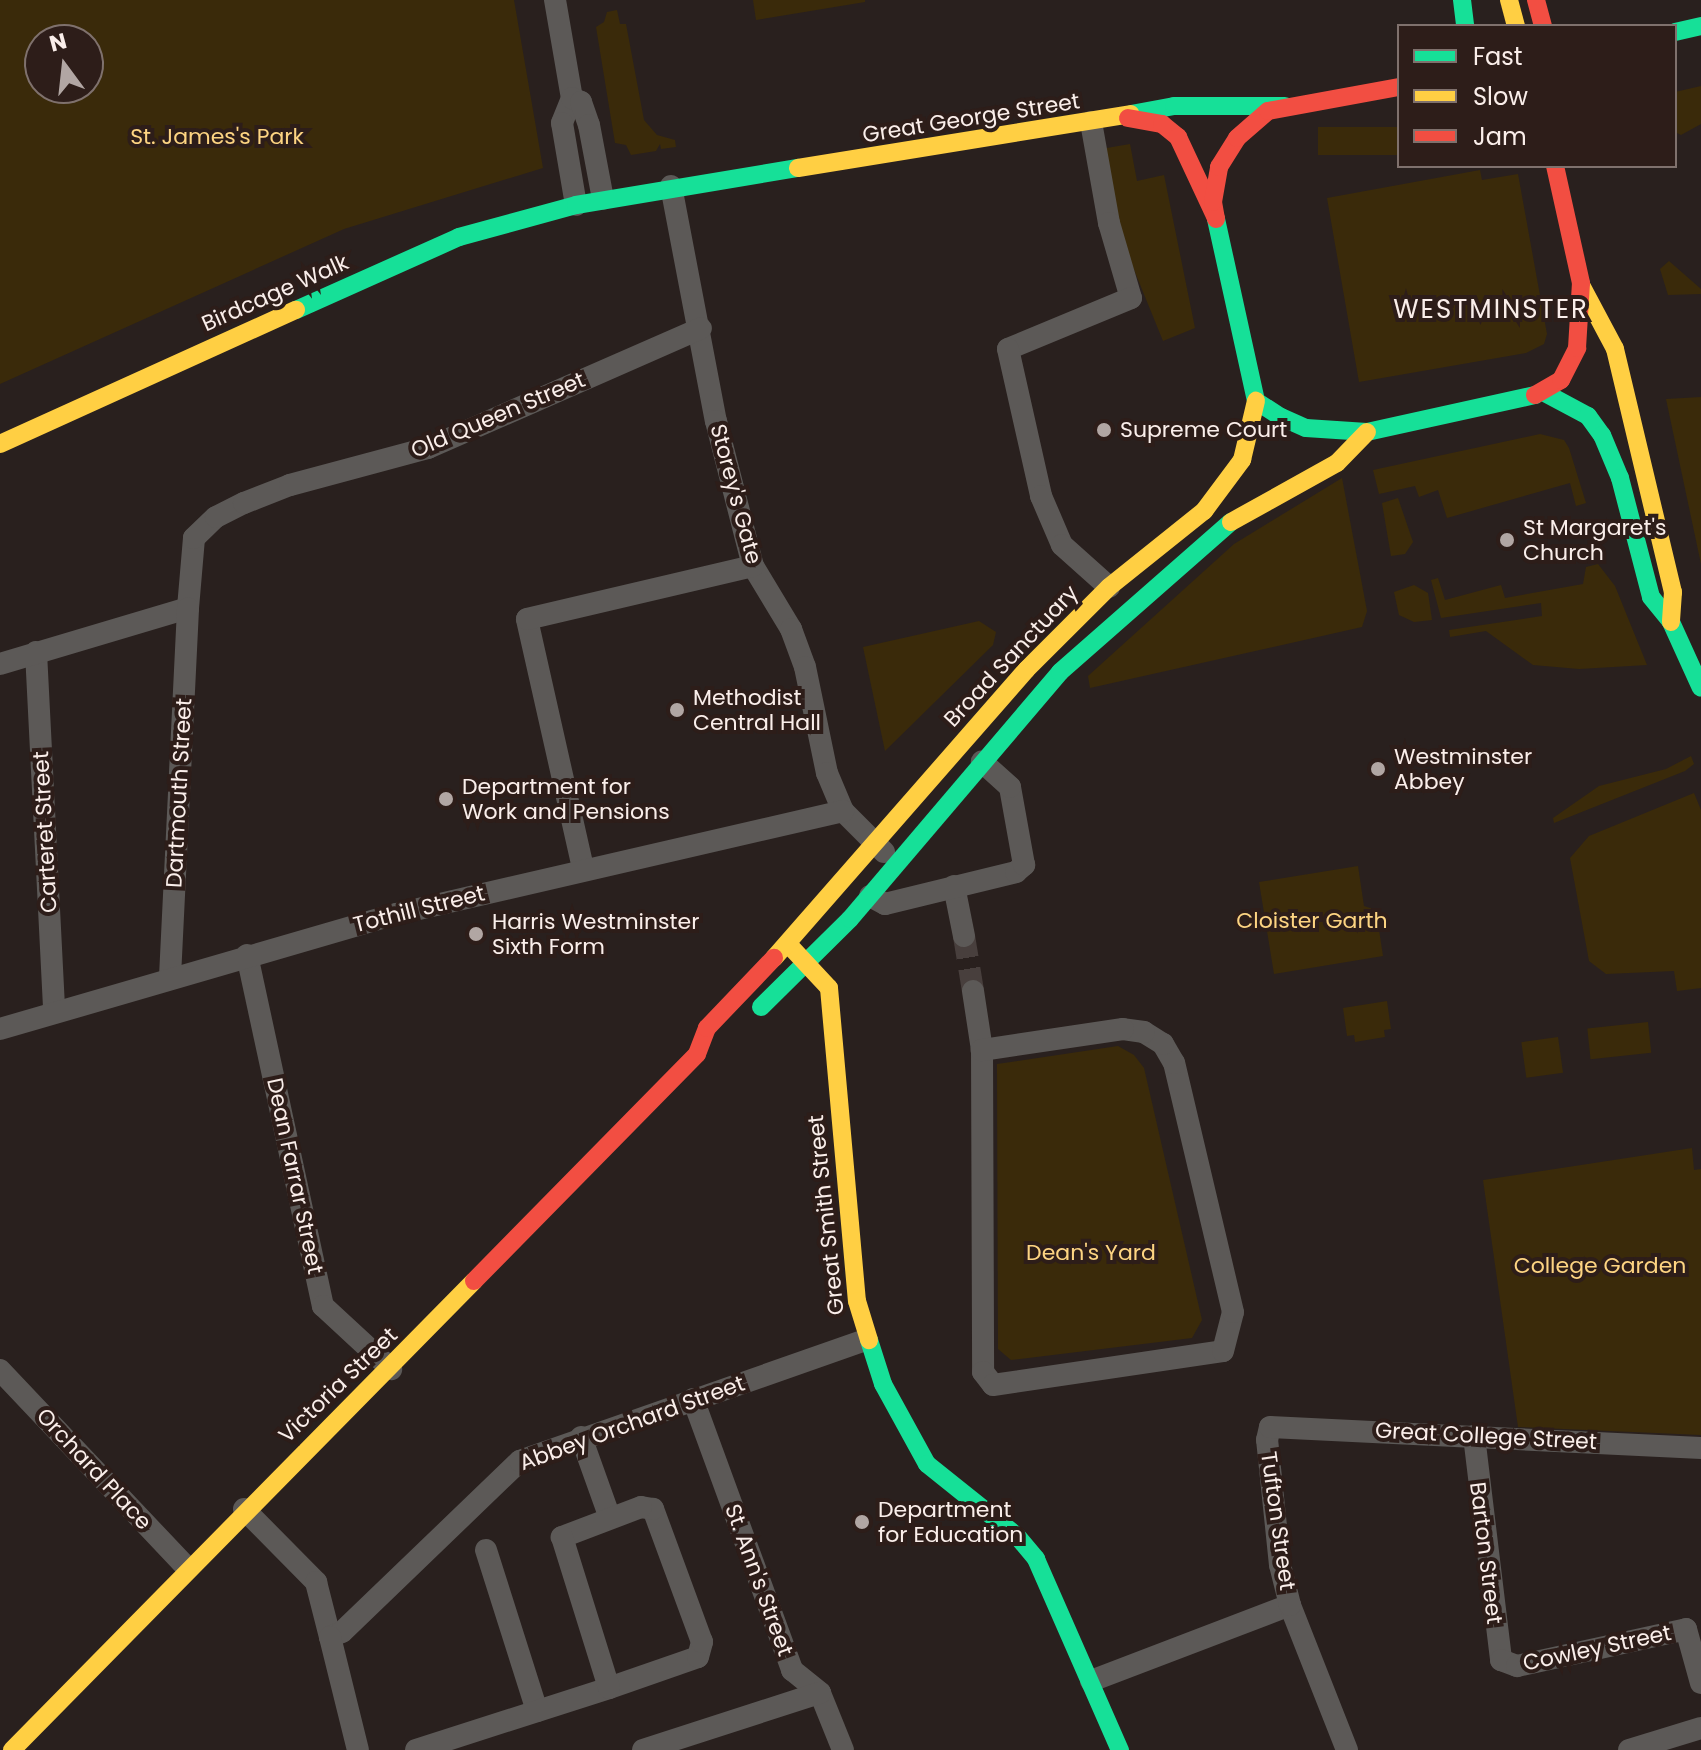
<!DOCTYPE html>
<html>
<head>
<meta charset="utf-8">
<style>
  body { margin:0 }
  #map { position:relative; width:1701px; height:1750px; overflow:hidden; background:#29201e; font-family:Poppins,sans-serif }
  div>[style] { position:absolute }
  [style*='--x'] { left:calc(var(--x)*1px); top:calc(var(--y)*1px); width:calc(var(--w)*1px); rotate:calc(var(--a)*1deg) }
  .green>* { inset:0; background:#3a2a0a; transform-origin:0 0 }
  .street-tunnel>* { height:22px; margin-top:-11px; transform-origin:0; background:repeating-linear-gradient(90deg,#483f3d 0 22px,transparent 0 33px) }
  .street>* { height:22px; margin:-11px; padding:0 11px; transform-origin:11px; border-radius:11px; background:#5c5957 }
  .fast>* { height:18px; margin:-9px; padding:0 9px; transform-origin:9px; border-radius:9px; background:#16e098 }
  .slow>* { height:18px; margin:-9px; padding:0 9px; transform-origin:9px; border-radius:9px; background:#ffcf43 }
  .jam>* { height:18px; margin:-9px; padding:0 9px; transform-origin:9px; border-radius:9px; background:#f24e42 }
  .dots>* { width:22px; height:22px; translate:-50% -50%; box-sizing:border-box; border:4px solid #2d1d19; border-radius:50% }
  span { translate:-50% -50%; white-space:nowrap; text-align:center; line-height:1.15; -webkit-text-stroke:8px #2d1d19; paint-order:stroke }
  .street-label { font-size:22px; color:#faeeea }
  .park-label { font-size:22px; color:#fdd482 }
  .poi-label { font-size:22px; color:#faeeea }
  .left { translate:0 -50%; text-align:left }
  .quarter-label { font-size:26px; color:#faeeea; letter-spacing:2px }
  .legend { position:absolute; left:1397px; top:24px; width:280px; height:144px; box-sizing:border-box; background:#2d1d19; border:2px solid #7f716d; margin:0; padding:10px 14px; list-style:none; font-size:24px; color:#faeeea }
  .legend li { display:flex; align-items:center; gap:16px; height:40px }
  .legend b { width:40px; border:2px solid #7f716d }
  .north { position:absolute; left:24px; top:24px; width:80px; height:80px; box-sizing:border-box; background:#2d1d19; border:2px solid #7f716d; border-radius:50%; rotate:345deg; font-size:22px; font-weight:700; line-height:32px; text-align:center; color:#faeeea }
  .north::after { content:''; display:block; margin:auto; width:28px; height:36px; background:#b1a6a3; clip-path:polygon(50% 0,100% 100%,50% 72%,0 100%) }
</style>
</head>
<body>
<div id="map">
  <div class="green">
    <i style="clip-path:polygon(evenodd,0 0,514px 0,543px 168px,344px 229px,0 384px,0 0,40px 40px,88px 40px,88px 88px,40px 88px,40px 40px)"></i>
    <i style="clip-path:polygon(753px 0,865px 0,865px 2px,756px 20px)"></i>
    <i style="clip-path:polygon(617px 10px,620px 24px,626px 24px,644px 120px,657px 135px,675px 140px,676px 147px,661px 149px,660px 144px,656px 151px,631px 155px,626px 145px,615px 143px,596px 27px,604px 22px,607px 12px)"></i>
    <i style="clip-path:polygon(1701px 86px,1701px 124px,1681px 135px,1675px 132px,1675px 92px)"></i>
    <i style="left:1399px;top:127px;width:28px;height:81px;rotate:90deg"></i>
    <i style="clip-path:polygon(1130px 144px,1137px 181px,1164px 175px,1195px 328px,1163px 341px,1126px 250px,1101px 149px)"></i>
    <i style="clip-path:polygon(1480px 170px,1482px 180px,1518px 174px,1547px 334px,1544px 344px,1526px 353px,1359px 382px,1327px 198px)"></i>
    <i style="clip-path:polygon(1669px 261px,1701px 289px,1701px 294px,1668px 295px,1660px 269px)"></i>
    <i style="clip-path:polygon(1701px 397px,1701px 564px,1666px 399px)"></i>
    <i style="clip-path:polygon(1540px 434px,1564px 440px,1569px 448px,1586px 503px,1576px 506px,1570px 483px,1447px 518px,1438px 490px,1419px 497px,1415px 486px,1379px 494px,1373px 470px)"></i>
    <i style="clip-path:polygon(1342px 478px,1367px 611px,1362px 627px,1090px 688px,1088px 676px,1234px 544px)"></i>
    <i style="clip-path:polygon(1398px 498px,1413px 542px,1405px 554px,1391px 556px,1382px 503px)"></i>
    <i style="clip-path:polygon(1598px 564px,1615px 586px,1647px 665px,1579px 669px,1533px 665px,1486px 631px,1450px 637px,1449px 630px,1542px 616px,1541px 603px,1441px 618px,1431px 580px,1438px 578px,1445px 600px,1501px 585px,1505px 598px,1583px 584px,1586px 567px)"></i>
    <i style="clip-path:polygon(1414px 585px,1428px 593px,1432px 620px,1414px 622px,1399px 615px,1394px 592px)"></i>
    <i style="clip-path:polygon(979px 621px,996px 632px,993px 645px,885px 751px,863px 647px)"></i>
    <i style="clip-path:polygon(1691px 756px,1694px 764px,1685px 771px,1554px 823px,1553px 818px,1599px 786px,1666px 769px)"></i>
    <i style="clip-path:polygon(1694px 793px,1701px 810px,1701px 988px,1677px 991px,1674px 971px,1606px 974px,1589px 961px,1570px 858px,1589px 836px)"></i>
    <i style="clip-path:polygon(1358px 866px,1364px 906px,1376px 910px,1383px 956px,1274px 974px,1259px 882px)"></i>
    <i style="clip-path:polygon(1387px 1001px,1391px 1029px,1384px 1030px,1385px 1037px,1355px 1042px,1354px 1035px,1347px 1036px,1343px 1008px)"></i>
    <i style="left:1648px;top:1022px;width:31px;height:61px;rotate:84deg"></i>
    <i style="left:1558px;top:1037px;width:36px;height:37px;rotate:82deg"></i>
    <i style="clip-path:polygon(1118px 1046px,1134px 1055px,1144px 1068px,1202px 1320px,1192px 1338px,1011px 1360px,998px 1349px,997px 1064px)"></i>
    <i style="clip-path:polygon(1692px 1148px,1694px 1170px,1701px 1169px,1701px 1435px,1518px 1427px,1483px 1180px)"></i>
  </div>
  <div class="street-tunnel">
    <i style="--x:964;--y:936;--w:56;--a:80.7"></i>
  </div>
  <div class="street">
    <i style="--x:555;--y:0;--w:99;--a:80.2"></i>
    <i style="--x:572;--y:98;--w:27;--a:112"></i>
    <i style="--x:562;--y:123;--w:83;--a:80.3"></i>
    <i style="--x:572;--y:98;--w:10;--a:24"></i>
    <i style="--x:581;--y:102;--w:24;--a:71"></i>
    <i style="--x:589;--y:125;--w:75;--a:79.3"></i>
    <i style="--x:1091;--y:122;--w:103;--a:79.9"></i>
    <i style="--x:1109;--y:223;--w:78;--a:73.7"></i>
    <i style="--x:1131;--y:298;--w:133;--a:157.5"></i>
    <i style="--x:1008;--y:349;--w:151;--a:77.3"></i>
    <i style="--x:1041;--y:496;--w:53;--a:66.8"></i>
    <i style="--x:1062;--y:545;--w:63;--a:41.8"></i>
    <i style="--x:671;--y:186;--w:239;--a:79.2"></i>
    <i style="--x:716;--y:421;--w:150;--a:75.7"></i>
    <i style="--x:753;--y:566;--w:74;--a:58.9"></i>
    <i style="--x:791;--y:629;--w:40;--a:69.8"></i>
    <i style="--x:805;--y:667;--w:108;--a:78.3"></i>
    <i style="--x:827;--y:773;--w:41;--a:67.2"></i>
    <i style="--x:843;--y:811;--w:58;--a:45"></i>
    <i style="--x:36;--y:652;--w:360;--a:87.1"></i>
    <i style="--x:0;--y:664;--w:196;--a:-16.6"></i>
    <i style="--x:188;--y:608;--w:70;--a:-85.1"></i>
    <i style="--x:194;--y:538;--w:30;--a:-44"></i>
    <i style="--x:216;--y:517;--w:31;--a:-27"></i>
    <i style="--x:244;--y:503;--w:49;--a:-21.4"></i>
    <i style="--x:290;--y:485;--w:143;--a:-15"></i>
    <i style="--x:428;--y:448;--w:298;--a:-23.7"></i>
    <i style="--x:583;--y:868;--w:255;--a:-102.7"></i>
    <i style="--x:527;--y:619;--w:232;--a:-13.2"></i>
    <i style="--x:954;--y:886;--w:51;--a:78.7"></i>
    <i style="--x:870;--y:896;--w:17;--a:28"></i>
    <i style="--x:885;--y:904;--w:135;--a:-13.7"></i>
    <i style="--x:1016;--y:872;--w:11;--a:-41"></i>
    <i style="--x:1024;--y:865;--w:79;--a:-100.2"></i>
    <i style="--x:1010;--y:787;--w:38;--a:-138"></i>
    <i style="--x:247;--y:955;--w:359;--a:77.8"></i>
    <i style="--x:323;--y:1306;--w:93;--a:42.8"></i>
    <i style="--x:170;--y:977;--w:369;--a:-87.2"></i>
    <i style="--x:973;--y:991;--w:60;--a:81.3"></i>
    <i style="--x:982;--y:1050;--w:322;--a:89.8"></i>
    <i style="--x:983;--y:1372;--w:16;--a:52"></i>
    <i style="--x:993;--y:1385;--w:232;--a:-8.4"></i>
    <i style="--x:1223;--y:1351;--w:40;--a:-75.6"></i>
    <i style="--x:1233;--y:1312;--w:256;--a:-103.3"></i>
    <i style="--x:1174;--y:1063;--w:22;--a:-120"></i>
    <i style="--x:1163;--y:1044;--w:22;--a:-148"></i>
    <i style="--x:1144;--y:1032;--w:21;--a:-172"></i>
    <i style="--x:1123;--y:1029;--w:143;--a:171.5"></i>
    <i style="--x:0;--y:1029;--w:413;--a:-16.2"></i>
    <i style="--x:397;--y:914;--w:458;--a:-13"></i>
    <i style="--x:0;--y:1370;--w:272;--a:46.6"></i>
    <i style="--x:693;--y:1399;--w:289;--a:69.9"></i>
    <i style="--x:792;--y:1670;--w:36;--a:39"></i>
    <i style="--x:820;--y:1693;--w:61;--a:68"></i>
    <i style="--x:1474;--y:1436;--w:226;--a:83.1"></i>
    <i style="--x:1501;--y:1660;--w:17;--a:21"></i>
    <i style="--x:1517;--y:1666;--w:173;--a:-12.3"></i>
    <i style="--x:1686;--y:1629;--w:56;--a:74.5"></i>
    <i style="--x:581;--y:1437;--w:86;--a:70.3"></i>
    <i style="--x:244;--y:1509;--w:103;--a:45.4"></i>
    <i style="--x:316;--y:1582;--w:57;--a:75.7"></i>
    <i style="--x:330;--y:1637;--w:13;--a:-23"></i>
    <i style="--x:342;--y:1632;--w:247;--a:-43.9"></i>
    <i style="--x:520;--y:1461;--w:367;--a:-19.3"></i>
    <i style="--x:486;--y:1550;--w:169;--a:72.4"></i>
    <i style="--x:330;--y:1637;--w:116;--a:76.1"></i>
    <i style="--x:1091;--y:1681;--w:213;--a:-20.9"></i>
    <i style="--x:416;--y:1750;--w:203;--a:-17.8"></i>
    <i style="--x:609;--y:1688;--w:94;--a:-19.2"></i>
    <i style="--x:698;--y:1657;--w:16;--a:-75"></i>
    <i style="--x:702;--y:1642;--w:142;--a:-110.2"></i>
    <i style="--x:653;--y:1509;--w:12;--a:-171"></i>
    <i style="--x:641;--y:1507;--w:85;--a:159.2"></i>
    <i style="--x:562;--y:1537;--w:158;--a:72.7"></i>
    <i style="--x:643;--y:1750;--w:186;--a:-17.9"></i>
    <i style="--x:1347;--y:1750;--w:156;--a:-111.5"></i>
    <i style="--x:1290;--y:1605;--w:41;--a:-104"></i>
    <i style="--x:1280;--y:1565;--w:126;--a:-95.9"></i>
    <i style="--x:1267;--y:1440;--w:13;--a:-77"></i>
    <i style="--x:1270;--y:1427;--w:432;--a:2.8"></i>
    <i style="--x:1629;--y:1750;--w:75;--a:-17"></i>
  </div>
  <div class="fast">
    <i style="--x:1462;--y:0;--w:26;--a:83"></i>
    <i style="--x:1675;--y:32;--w:27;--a:-13"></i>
    <i style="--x:1131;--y:114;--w:44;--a:-10.5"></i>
    <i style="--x:1174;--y:106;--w:111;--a:0"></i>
    <i style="--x:1216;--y:219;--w:186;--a:77.6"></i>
    <i style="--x:1256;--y:401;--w:30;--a:33"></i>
    <i style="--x:1281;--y:417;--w:27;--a:24"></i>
    <i style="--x:1306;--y:428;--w:61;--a:3.8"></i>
    <i style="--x:1367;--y:432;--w:172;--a:-12.4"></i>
    <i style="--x:296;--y:310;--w:179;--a:-24.1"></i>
    <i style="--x:459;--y:237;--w:121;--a:-15.3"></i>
    <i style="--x:576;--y:205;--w:225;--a:-9.5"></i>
    <i style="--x:1545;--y:393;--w:49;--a:28.1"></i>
    <i style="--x:1588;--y:416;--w:24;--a:54"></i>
    <i style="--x:1602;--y:435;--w:47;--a:67.3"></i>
    <i style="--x:1620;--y:478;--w:123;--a:75.4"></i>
    <i style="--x:1651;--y:597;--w:32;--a:51"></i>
    <i style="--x:1671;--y:622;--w:72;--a:65.6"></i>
    <i style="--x:761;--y:1007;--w:125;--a:-44.7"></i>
    <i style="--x:850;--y:919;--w:324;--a:-49.6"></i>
    <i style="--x:1060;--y:672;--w:227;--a:-41.3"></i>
    <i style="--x:869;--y:1340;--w:46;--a:72.3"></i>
    <i style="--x:883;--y:1384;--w:91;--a:61.2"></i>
    <i style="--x:927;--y:1464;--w:115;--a:38.7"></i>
    <i style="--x:1017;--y:1536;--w:30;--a:50"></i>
    <i style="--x:1036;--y:1559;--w:209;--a:66.3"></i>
  </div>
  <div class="slow">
    <i style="--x:1509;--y:0;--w:27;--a:75"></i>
    <i style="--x:798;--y:168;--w:337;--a:-9.2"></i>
    <i style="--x:1581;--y:285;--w:72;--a:62"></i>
    <i style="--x:1615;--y:349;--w:250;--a:76.6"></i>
    <i style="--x:1673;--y:592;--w:30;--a:94"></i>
    <i style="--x:0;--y:444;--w:325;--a:-24.4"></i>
    <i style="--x:1231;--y:522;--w:121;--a:-29.1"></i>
    <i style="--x:1337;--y:463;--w:43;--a:-45.9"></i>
    <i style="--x:788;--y:944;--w:60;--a:47"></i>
    <i style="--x:829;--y:988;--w:314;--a:84.9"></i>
    <i style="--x:857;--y:1301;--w:41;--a:72.9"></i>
    <i style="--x:774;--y:958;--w:383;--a:-48.8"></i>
    <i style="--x:1026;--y:670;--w:117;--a:-45"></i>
    <i style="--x:1109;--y:587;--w:122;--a:-38.7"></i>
    <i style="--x:1204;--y:511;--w:64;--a:-53.3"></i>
    <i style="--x:1242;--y:460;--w:61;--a:-76.7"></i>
    <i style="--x:12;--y:1750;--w:658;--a:-45.43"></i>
  </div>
  <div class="jam">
    <i style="--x:1536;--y:0;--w:27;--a:75"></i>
    <i style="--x:1128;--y:118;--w:35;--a:10"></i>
    <i style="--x:1162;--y:124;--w:21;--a:39"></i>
    <i style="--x:1178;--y:137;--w:89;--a:64.9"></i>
    <i style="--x:1216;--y:219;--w:17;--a:-100"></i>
    <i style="--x:1213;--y:202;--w:36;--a:-80"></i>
    <i style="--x:1219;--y:167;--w:34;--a:-58"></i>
    <i style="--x:1237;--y:138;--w:41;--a:-41.1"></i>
    <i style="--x:1268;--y:111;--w:133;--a:-10.4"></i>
    <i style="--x:1535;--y:395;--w:30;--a:-30"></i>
    <i style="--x:1561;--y:380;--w:36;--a:-63"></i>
    <i style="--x:1577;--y:348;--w:65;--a:-86.5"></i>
    <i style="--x:1581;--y:283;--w:120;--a:-102.5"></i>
    <i style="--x:474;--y:1281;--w:318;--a:-45.5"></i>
    <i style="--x:697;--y:1054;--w:28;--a:-69"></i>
    <i style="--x:707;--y:1028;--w:97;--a:-46.3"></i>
  </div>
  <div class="dots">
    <i style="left:1104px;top:430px;background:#b1a6a3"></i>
    <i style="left:1507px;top:540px;background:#b1a6a3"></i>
    <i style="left:677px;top:710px;background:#b1a6a3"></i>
    <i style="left:1378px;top:769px;background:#b1a6a3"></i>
    <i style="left:446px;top:799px;background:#b1a6a3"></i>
    <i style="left:476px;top:934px;background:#b1a6a3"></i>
    <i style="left:862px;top:1522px;background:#b1a6a3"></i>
  </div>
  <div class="street-label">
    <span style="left:971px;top:118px;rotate:-9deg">Great George Street</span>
    <span style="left:275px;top:293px;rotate:-24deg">Birdcage Walk</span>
    <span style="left:498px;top:415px;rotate:-23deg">Old Queen Street</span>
    <span style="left:736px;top:494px;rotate:75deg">Storey's Gate</span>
    <span style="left:1011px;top:656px;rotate:-47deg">Broad Sanctuary</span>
    <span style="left:179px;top:793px;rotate:-87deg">Dartmouth Street</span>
    <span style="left:45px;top:832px;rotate:-93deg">Carteret Street</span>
    <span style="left:419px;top:909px;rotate:-14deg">Tothill Street</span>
    <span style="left:295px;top:1176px;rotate:78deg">Dean Farrar Street</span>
    <span style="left:826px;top:1215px;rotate:-96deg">Great Smith Street</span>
    <span style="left:338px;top:1385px;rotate:-44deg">Victoria Street</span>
    <span style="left:632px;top:1423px;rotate:-20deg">Abbey Orchard Street</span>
    <span style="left:1486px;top:1436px;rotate:3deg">Great College Street</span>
    <span style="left:94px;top:1469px;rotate:47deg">Orchard Place</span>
    <span style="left:1278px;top:1521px;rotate:82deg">Tufton Street</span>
    <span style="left:1486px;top:1553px;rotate:83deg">Barton Street</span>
    <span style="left:759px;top:1580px;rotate:70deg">St. Ann's Street</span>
    <span style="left:1597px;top:1648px;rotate:-12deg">Cowley Street</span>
  </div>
  <div class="park-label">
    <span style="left:217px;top:137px">St. James's Park</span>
    <span style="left:1312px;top:921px">Cloister Garth</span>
    <span style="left:1091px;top:1253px">Dean's Yard</span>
    <span style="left:1600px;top:1266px">College Garden</span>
  </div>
  <div class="poi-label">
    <span class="left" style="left:1120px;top:430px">Supreme Court</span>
    <span class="left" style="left:1523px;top:540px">St Margaret's<br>Church</span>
    <span class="left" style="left:693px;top:710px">Methodist<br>Central Hall</span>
    <span class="left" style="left:1394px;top:769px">Westminster<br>Abbey</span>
    <span class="left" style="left:462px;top:799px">Department for<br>Work and Pensions</span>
    <span class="left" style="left:492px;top:934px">Harris Westminster<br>Sixth Form</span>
    <span class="left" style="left:878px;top:1522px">Department<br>for Education</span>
  </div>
  <div class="quarter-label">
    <span style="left:1491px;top:310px">WESTMINSTER</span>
  </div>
  <ul class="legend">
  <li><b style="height:10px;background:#16e098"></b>Fast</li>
  <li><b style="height:10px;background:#ffcf43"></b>Slow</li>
  <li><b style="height:10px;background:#f24e42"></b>Jam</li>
  </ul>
  <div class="north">N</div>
</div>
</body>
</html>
